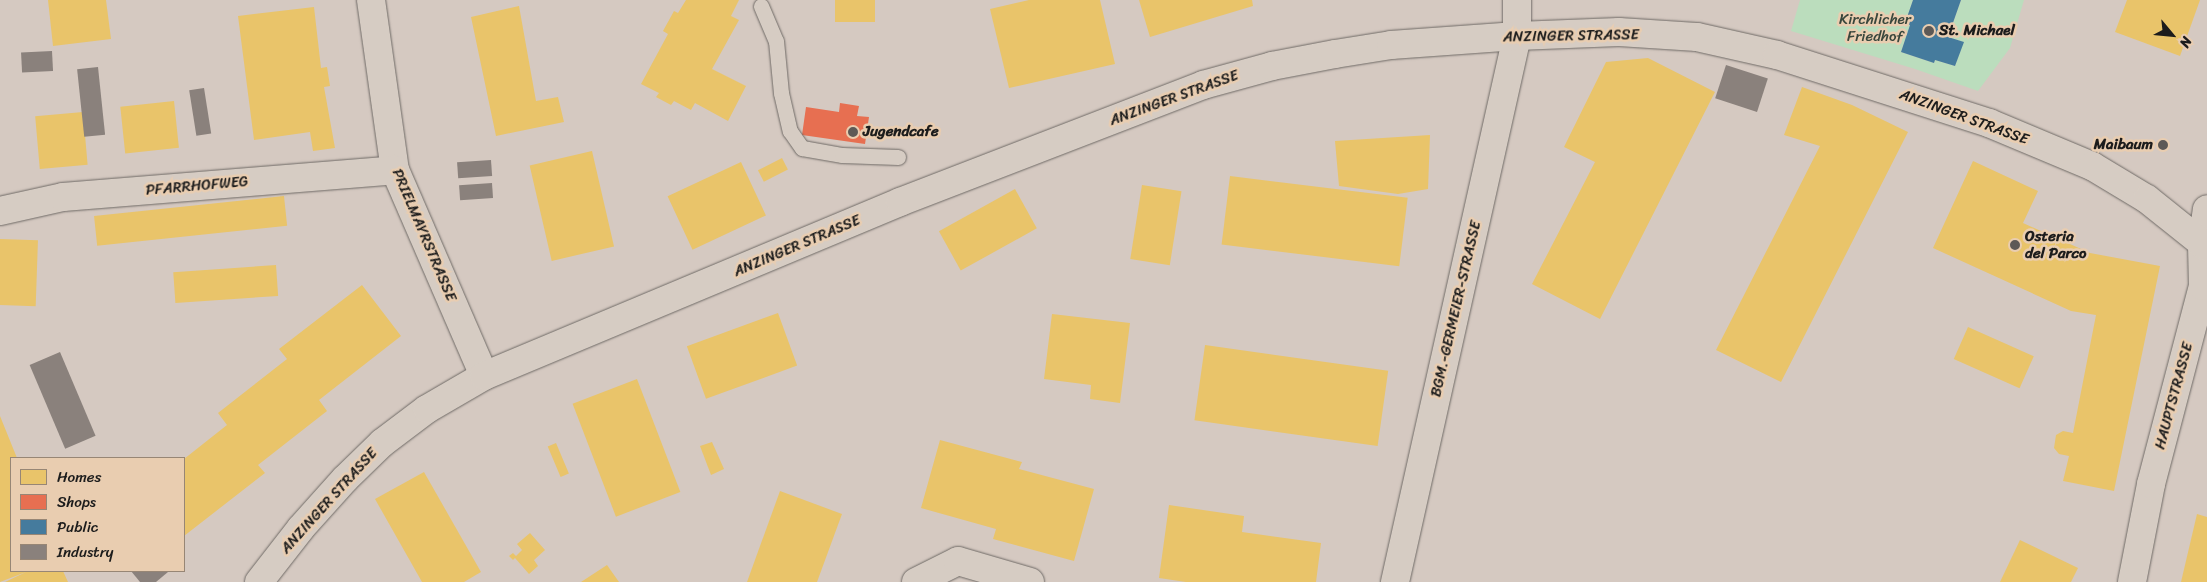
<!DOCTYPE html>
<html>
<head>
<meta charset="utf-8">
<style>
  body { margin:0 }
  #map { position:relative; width:2207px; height:582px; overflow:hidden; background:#d5c9c1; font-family:Sriracha,sans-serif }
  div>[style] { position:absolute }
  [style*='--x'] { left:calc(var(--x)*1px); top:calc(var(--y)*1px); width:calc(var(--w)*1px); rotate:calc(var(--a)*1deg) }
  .green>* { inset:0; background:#bbddbd }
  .homes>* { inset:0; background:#e9c46a; transform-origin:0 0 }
  .shops>* { inset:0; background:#e76f51 }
  .public>* { inset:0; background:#457b9d }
  .industry>* { inset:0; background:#8a817c; transform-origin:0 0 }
  .roads { filter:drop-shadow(0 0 1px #6f6a66) drop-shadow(0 0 1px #6f6a66) }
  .lane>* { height:15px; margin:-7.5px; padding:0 7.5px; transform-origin:7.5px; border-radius:7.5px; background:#d6ccc3 }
  .street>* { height:28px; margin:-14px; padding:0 14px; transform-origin:14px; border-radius:14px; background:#d6ccc3 }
  .secondary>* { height:28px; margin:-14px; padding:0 14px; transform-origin:14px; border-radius:14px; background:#d6ccc3 }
  .dots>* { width:14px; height:14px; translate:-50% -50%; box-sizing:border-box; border:2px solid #e9cdb0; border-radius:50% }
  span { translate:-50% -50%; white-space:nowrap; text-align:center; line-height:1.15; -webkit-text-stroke:5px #e9cdb0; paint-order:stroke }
  .park-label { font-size:15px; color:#38463c }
  .poi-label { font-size:15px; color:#1c1c1c; font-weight:700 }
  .left { translate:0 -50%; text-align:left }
  .right { translate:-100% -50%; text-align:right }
  .street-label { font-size:15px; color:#1c1c1c }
  .legend { position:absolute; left:10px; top:457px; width:175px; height:115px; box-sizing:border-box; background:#e9cdb0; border:1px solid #978675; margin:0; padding:6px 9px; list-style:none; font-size:15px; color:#1c1c1c }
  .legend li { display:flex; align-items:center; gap:10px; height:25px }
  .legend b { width:25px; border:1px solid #978675 }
  .north { position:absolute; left:2147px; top:10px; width:50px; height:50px; -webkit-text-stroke:4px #e9cdb0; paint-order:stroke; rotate:118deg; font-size:14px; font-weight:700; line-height:20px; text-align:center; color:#1c1c1c }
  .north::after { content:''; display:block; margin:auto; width:18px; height:22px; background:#1c1c1c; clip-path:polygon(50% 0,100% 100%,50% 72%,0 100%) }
</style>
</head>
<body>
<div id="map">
  <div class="green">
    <i style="clip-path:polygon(1800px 0,1913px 0,1905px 23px,1910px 25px,1901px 52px,1934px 63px,1935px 60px,1955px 66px,1963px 42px,1948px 37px,1961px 0,2024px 0,2010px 48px,1978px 91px,1915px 69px,1791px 31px)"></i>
  </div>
  <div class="homes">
    <i style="clip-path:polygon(48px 0,106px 0,111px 39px,53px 46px)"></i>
    <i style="clip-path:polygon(686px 0,739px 0,731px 16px,739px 20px,712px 69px,746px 86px,728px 121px,695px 103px,691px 110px,674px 101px,671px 105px,656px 97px,659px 93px,641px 84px,668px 34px,663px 31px,674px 11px,678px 13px)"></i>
    <i style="left:835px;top:0;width:40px;height:22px"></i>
    <i style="clip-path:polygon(1029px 0,1100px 0,1115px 64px,1009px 88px,990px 9px)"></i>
    <i style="clip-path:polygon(1139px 0,1252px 0,1253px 6px,1150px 37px)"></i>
    <i style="clip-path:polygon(2127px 0,2200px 0,2180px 56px,2115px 32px)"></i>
    <i style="clip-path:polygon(519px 6px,536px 101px,558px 97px,564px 122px,496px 136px,471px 17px)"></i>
    <i style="clip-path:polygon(314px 7px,321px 68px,327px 67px,330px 86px,324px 87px,335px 148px,313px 151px,310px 132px,254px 140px,238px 16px)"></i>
    <i style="clip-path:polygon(1648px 58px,1715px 92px,1600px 319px,1532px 284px,1595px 162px,1564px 147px,1606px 62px)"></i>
    <i style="clip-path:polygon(1802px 87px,1852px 105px,1908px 132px,1781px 382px,1716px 350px,1820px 146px,1784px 135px)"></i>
    <i style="left:174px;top:101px;width:47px;height:54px;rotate:84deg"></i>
    <i style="left:83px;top:112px;width:53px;height:48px;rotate:85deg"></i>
    <i style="clip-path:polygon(1430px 135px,1428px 189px,1398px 194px,1339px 186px,1335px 141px)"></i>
    <i style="left:592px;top:151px;width:98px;height:64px;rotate:77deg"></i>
    <i style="left:782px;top:158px;width:13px;height:27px;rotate:63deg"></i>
    <i style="clip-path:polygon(1973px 161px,2038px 191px,2023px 223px,2090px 253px,2160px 266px,2114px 491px,2063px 481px,2069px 456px,2059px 454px,2054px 448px,2056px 435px,2063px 431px,2073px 433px,2096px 315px,2071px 311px,1933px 248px)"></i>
    <i style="left:741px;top:162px;width:59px;height:81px;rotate:65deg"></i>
    <i style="left:1230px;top:176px;width:179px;height:69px;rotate:7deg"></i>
    <i style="left:1142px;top:185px;width:40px;height:75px;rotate:9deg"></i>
    <i style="left:1015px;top:189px;width:45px;height:87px;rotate:61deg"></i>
    <i style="left:284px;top:196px;width:30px;height:191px;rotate:84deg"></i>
    <i style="left:0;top:239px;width:38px;height:66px;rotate:2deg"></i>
    <i style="left:276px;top:265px;width:31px;height:103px;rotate:86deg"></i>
    <i style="clip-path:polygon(362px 285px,401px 336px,319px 400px,327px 411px,258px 465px,265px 473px,184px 536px,184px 459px,227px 425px,218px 413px,287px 359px,279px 349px)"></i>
    <i style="left:778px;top:313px;width:56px;height:97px;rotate:70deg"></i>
    <i style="clip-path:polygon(1052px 314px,1130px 323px,1120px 403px,1090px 399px,1091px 385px,1044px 379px)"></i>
    <i style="left:1968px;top:327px;width:72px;height:35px;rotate:24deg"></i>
    <i style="left:1205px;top:345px;width:185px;height:76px;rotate:8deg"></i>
    <i style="left:637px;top:379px;width:121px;height:69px;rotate:69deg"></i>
    <i style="clip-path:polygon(0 416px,17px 458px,11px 458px,11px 571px,63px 571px,68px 582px,5px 582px,26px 572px,0 582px)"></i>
    <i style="clip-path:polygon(940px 440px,1022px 462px,1019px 469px,1094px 489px,1074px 561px,993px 539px,996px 529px,921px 508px)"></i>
    <i style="clip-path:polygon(712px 442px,724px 469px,711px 475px,700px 446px)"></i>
    <i style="left:556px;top:443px;width:33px;height:9px;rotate:67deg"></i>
    <i style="clip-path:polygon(424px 472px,481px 572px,464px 582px,422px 582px,375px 499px)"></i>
    <i style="clip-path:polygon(780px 491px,842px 514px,817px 582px,747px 582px)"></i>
    <i style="clip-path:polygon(1169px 505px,1244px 516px,1242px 532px,1321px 543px,1316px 582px,1186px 582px,1159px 578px)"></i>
    <i style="clip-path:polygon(2197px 514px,2207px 517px,2207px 582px,2181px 582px)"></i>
    <i style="clip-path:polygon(530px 533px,545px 550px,534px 560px,538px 566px,529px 574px,515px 558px,513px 560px,509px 556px,513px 553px,516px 556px,522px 550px,517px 544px)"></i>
    <i style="clip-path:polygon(2020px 540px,2078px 568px,2071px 582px,2000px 582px)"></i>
    <i style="clip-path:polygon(607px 565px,619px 582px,581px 582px)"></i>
  </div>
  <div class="shops">
    <i style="clip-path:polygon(840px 103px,859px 106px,857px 116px,869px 117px,865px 144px,802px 135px,806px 107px,839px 112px)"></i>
  </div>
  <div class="public">
    <i style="clip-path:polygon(1913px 0,1961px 0,1948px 37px,1964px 42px,1955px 66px,1935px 60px,1934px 63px,1901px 52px,1910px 25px,1905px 23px)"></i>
  </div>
  <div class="industry">
    <i style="left:52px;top:51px;width:20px;height:31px;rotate:87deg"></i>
    <i style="left:1726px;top:65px;width:44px;height:35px;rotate:18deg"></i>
    <i style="left:98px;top:67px;width:68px;height:21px;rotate:84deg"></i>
    <i style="left:204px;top:88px;width:46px;height:15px;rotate:81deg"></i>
    <i style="left:491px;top:160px;width:16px;height:34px;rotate:86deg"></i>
    <i style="left:492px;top:183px;width:15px;height:33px;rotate:86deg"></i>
    <i style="left:60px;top:352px;width:91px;height:33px;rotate:67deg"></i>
    <i style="clip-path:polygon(131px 571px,167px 571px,168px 572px,156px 582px,140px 582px)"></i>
  </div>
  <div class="roads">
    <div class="lane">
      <i style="--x:761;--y:6;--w:38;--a:67"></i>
      <i style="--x:776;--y:41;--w:52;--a:84.5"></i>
      <i style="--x:781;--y:93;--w:39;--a:77"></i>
      <i style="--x:790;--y:131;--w:21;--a:55"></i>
      <i style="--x:802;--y:148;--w:41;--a:9.9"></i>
      <i style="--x:842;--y:155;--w:56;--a:2"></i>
    </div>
    <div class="street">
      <i style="--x:371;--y:0;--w:172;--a:82"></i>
      <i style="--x:395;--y:170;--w:224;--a:66.6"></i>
      <i style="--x:0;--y:211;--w:65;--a:-12.5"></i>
      <i style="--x:63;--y:197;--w:333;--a:-4.6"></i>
      <i style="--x:916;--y:582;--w:47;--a:-26.6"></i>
      <i style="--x:958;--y:561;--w:75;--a:16.3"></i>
      <i style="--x:1395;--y:582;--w:559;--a:-77.4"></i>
      <i style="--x:1517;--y:36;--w:36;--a:-90"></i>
      <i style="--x:2132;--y:582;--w:100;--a:-79"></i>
      <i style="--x:2151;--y:484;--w:205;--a:-75.3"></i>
      <i style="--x:2203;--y:286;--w:42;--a:-91.4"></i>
      <i style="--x:2202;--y:244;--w:35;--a:-82"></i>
    </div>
    <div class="secondary">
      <i style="--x:259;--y:582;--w:68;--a:-52.1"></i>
      <i style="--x:301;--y:528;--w:66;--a:-48.1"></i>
      <i style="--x:345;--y:479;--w:52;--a:-44.2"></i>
      <i style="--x:382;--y:443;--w:56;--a:-37.1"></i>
      <i style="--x:427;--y:409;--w:66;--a:-30.1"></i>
      <i style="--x:484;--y:376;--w:451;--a:-22.7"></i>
      <i style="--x:900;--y:202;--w:325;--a:-21.1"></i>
      <i style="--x:1203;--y:85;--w:72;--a:-15.4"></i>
      <i style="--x:1272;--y:66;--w:64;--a:-10.8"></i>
      <i style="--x:1335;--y:54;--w:57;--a:-9.1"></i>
      <i style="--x:1391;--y:45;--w:126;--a:-4.1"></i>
      <i style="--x:1517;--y:36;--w:102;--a:-2.2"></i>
      <i style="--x:1619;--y:32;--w:78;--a:3.7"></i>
      <i style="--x:1697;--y:37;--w:82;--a:12.7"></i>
      <i style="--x:1777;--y:55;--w:223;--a:17.8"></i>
      <i style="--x:1989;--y:123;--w:112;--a:22.7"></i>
      <i style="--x:2092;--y:166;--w:64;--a:31"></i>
      <i style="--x:2147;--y:199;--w:77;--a:38.7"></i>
    </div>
  </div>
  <div class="dots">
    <i style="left:1929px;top:31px;background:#5d5956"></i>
    <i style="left:853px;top:132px;background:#5d5956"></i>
    <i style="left:2163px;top:145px;background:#5d5956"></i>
    <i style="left:2015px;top:245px;background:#5d5956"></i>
  </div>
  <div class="park-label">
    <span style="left:1875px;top:28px">Kirchlicher<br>Friedhof</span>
  </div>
  <div class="poi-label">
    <span class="left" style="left:1939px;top:31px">St. Michael</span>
    <span class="left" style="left:863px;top:132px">Jugendcafe</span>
    <span class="right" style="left:2153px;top:145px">Maibaum</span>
    <span class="left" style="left:2025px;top:245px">Osteria<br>del Parco</span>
  </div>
  <div class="street-label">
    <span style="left:1571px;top:36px;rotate:-1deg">ANZINGER STRASSE</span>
    <span style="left:1174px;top:98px;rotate:-20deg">ANZINGER STRASSE</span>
    <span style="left:1964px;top:117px;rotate:20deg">ANZINGER STRASSE</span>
    <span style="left:197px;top:186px;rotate:-5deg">PFARRHOFWEG</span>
    <span style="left:424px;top:235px;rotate:67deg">PRIELMAYRSTRASSE</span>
    <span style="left:797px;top:246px;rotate:-23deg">ANZINGER STRASSE</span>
    <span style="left:1456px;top:309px;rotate:-77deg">BGM.-GERMEIER-STRASSE</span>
    <span style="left:2174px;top:396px;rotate:-75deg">HAUPTSTRASSE</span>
    <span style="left:329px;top:501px;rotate:-48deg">ANZINGER STRASSE</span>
  </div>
  <ul class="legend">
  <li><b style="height:14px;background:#e9c46a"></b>Homes</li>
  <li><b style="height:14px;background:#e76f51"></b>Shops</li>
  <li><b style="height:14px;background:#457b9d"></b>Public</li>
  <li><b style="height:14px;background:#8a817c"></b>Industry</li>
  </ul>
  <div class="north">N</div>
</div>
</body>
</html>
